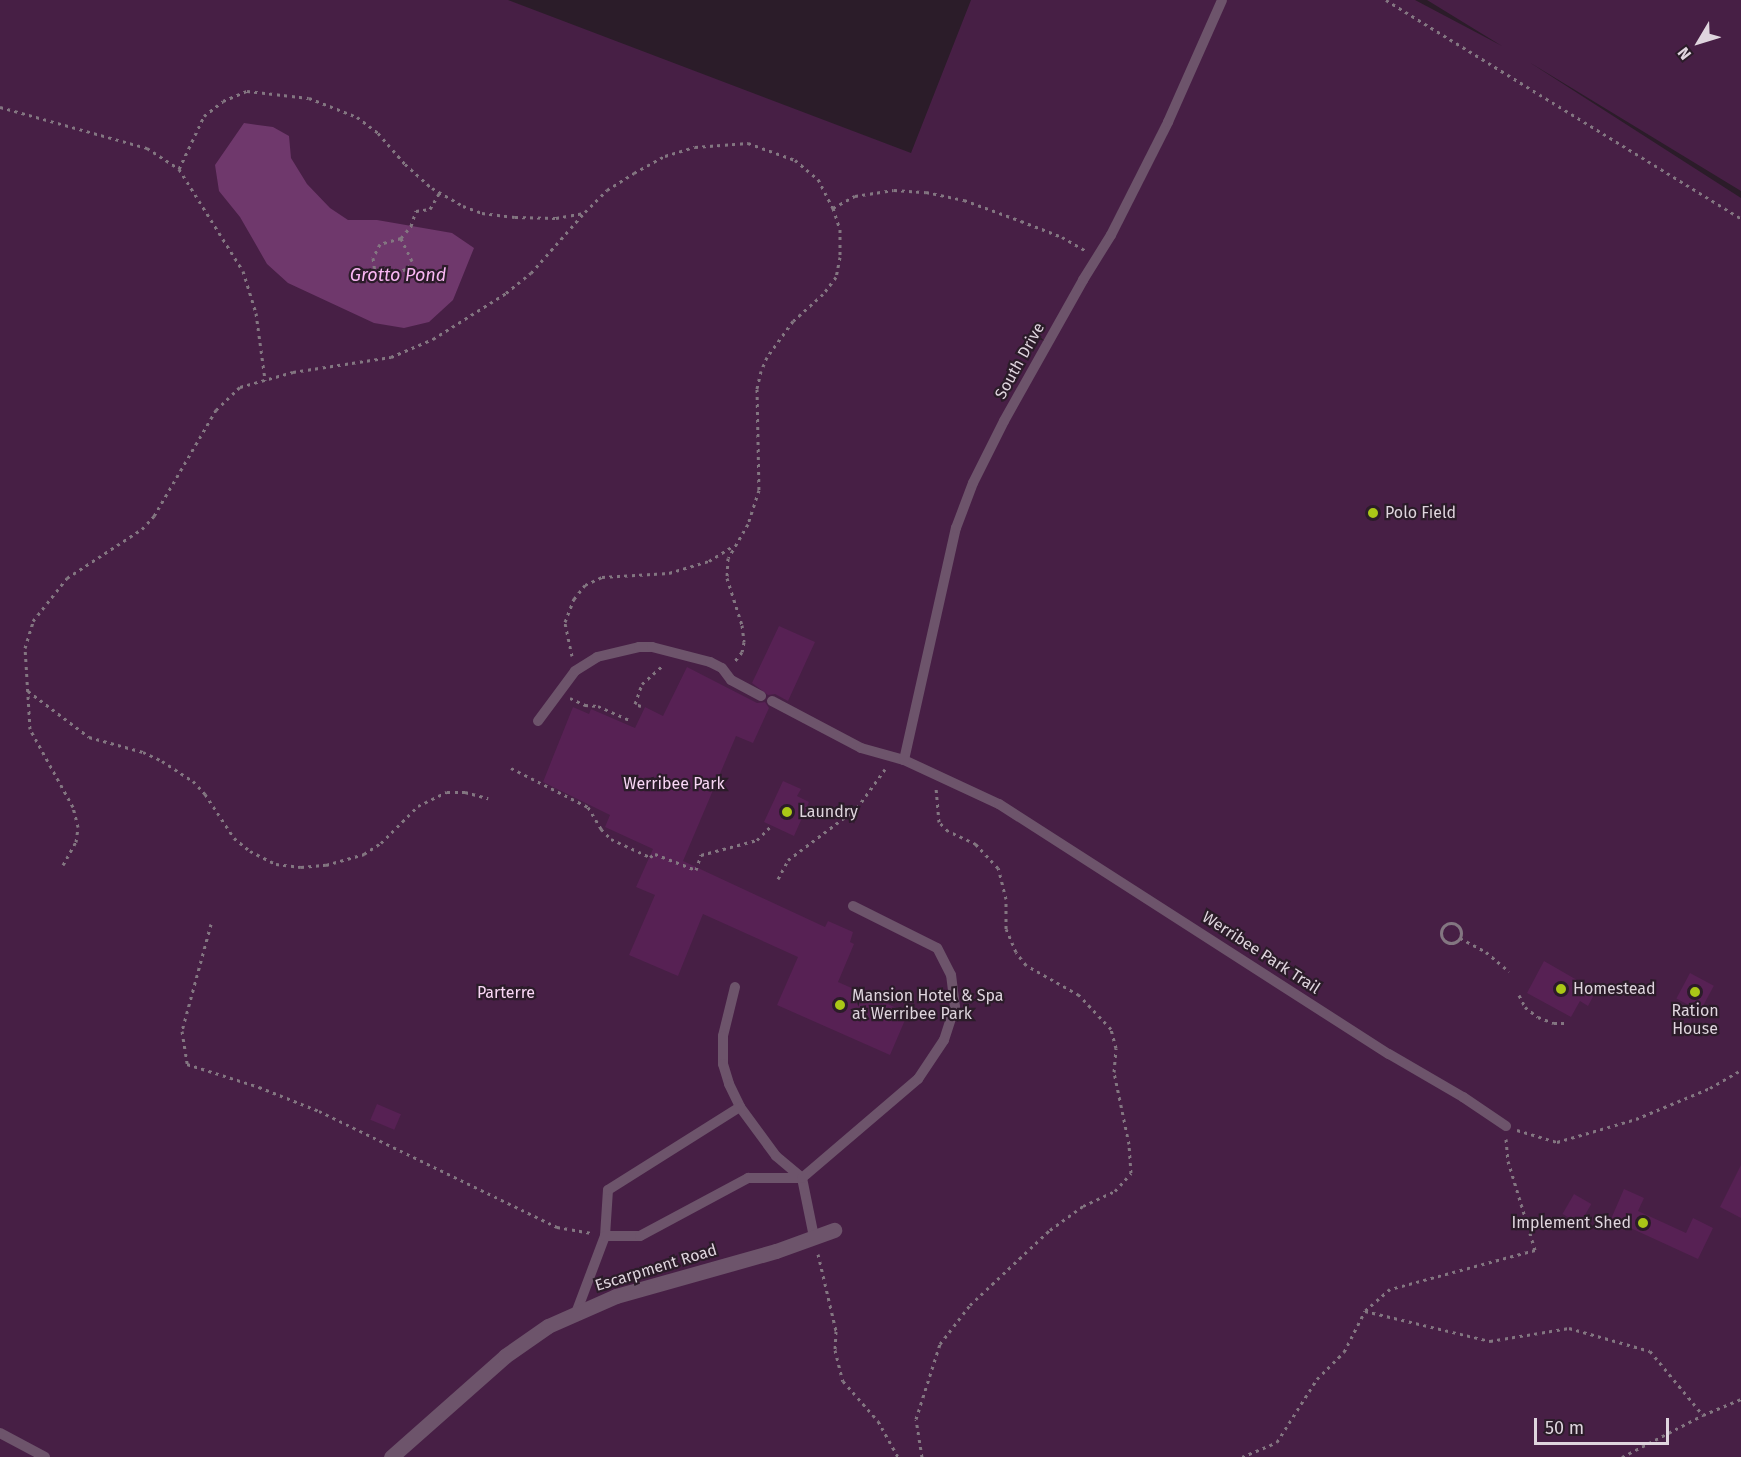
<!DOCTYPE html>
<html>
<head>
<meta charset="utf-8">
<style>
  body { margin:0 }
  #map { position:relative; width:1741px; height:1457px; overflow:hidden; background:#2b1c29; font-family:"Fira Sans",sans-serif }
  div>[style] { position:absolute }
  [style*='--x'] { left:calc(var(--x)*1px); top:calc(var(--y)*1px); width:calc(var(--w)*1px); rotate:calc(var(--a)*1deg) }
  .green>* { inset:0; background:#471f45 }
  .water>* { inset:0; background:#6f386c }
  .building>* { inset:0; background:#572154; transform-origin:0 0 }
  .path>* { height:3px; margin-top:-1.5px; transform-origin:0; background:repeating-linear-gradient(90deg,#837681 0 3px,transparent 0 7.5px) }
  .path>.ring { margin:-1.5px; padding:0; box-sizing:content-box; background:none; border:3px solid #837681; border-radius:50% }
  .service>* { height:10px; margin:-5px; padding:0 5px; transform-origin:5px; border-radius:5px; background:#6d546b }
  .minor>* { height:15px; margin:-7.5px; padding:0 7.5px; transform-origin:7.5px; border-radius:7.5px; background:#6d546b }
  .dots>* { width:16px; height:16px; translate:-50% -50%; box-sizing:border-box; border:3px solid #2b1c29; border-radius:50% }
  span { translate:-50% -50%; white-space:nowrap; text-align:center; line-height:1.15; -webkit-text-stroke:4.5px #2b1c29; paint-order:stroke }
  .street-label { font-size:16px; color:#dfd5de }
  .poi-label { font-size:16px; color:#dfd5de }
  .left { translate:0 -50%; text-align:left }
  .right { translate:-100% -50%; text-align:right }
  .park-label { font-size:16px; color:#f9d7f5 }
  .water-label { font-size:18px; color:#f9b7f3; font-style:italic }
  .north { position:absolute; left:1669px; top:12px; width:60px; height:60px; -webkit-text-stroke:4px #2b1c29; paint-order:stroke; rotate:232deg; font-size:16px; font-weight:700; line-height:24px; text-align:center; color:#dfd5de }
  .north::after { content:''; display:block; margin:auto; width:21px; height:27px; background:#dfd5de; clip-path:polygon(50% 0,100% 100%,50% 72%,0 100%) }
  .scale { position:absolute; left:1534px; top:1418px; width:135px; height:27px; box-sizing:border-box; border:3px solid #dfd5de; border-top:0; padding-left:8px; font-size:18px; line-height:21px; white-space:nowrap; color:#dfd5de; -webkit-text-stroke:4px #2b1c29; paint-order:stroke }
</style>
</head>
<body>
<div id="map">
  <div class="green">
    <i style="clip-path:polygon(0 0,508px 0,911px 153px,971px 0,1415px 0,1502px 46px,1427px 0,1741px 0,1741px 191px,1529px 62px,1741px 198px,1741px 1457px,0 1457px)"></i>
  </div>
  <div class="water">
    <i style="clip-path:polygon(244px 123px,273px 127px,289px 136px,291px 158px,307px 184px,330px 208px,348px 220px,377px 220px,452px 233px,474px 248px,453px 300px,429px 322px,404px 328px,374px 323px,288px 283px,267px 264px,240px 217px,219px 191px,215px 165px)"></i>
  </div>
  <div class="building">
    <i style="clip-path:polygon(779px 626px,815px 642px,788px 701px,775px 694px,768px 695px,752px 683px)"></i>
    <i style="clip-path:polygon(687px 667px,757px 703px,765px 702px,769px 708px,753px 743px,736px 736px,683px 861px,825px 927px,828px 921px,853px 932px,850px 942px,854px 944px,838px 982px,908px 1013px,890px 1055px,777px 1005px,798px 957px,703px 914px,678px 976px,629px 955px,655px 895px,636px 887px,653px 849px,605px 827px,610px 815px,543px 782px,573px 707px,589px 714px,591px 709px,635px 728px,645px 707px,663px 716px)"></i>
    <i style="clip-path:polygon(783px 781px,801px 789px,797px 796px,809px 802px,794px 836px,764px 822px)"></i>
    <i style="clip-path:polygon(1544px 961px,1596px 991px,1588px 1006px,1580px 1001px,1571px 1017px,1527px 993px)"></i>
    <i style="left:1690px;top:973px;width:27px;height:29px;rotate:28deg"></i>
    <i style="left:377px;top:1104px;width:26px;height:17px;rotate:23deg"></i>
    <i style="clip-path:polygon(1741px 1165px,1741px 1218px,1720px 1207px)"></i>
    <i style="clip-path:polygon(1624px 1189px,1644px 1198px,1638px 1211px,1686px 1233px,1693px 1218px,1713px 1228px,1698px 1259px,1611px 1219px)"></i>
    <i style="left:1574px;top:1194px;width:20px;height:23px;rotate:30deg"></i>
  </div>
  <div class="path">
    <i style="--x:1386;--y:0;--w:417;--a:31.6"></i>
    <i style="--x:0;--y:107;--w:153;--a:15.6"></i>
    <i style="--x:147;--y:148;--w:38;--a:33"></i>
    <i style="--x:179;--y:169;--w:59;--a:-64.7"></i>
    <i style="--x:204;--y:116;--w:24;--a:-38"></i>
    <i style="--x:223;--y:101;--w:26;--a:-23"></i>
    <i style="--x:247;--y:91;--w:62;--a:6.4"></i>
    <i style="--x:309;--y:98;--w:52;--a:21.6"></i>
    <i style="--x:357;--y:117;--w:26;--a:37"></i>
    <i style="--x:378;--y:133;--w:41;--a:48.9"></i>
    <i style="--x:405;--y:164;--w:36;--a:42"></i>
    <i style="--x:432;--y:188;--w:36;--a:30"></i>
    <i style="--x:463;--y:206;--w:20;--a:20"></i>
    <i style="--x:482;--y:213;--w:33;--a:7"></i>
    <i style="--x:515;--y:217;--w:41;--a:1.4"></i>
    <i style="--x:556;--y:218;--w:27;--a:-10"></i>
    <i style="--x:179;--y:169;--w:120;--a:57.9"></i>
    <i style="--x:243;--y:271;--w:44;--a:72.8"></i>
    <i style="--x:256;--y:313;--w:68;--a:82.3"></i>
    <i style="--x:833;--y:208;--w:25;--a:-29"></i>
    <i style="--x:855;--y:196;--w:39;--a:-9"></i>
    <i style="--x:894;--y:190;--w:32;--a:4"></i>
    <i style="--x:926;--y:192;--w:39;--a:12"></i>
    <i style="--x:964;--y:200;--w:61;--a:20.2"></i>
    <i style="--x:1021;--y:221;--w:44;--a:21.3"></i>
    <i style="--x:1062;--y:237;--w:28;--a:30"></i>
    <i style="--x:401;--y:238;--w:22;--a:164"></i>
    <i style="--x:380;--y:244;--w:16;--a:117"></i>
    <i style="--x:373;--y:258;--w:15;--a:82"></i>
    <i style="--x:375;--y:273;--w:14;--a:12"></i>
    <i style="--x:389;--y:276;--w:21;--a:-23"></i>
    <i style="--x:408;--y:268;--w:8;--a:-60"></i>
    <i style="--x:412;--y:261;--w:25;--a:-116"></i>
    <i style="--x:401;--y:238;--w:16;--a:-50"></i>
    <i style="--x:411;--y:226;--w:16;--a:-72"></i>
    <i style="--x:416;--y:211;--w:14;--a:-8"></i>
    <i style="--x:430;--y:209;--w:20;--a:-60"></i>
    <i style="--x:572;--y:656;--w:35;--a:-102"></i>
    <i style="--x:565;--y:622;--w:25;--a:-69"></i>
    <i style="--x:574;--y:599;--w:18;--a:-52"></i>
    <i style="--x:585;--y:585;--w:19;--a:-25"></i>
    <i style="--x:602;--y:577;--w:67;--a:-3.4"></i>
    <i style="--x:669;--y:573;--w:42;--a:-16.7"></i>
    <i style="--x:709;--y:561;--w:28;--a:-32"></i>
    <i style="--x:28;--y:691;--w:76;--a:37"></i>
    <i style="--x:89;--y:737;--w:56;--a:15.5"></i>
    <i style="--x:143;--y:752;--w:21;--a:25"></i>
    <i style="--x:162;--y:761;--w:37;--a:33"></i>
    <i style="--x:193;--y:781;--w:18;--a:47"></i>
    <i style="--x:205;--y:794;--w:53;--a:56.6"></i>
    <i style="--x:234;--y:838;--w:21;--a:39"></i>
    <i style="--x:250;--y:851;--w:29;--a:27"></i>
    <i style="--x:276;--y:864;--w:25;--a:7"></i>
    <i style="--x:301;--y:867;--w:25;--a:-5"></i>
    <i style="--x:326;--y:865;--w:40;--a:-16"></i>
    <i style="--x:364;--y:854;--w:20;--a:-33"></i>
    <i style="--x:381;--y:843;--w:52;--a:-45"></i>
    <i style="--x:418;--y:806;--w:32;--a:-26"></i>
    <i style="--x:447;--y:792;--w:18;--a:0"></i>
    <i style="--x:465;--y:792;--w:24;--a:15"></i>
    <i style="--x:570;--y:698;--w:17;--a:25"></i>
    <i style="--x:585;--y:705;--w:13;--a:4"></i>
    <i style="--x:598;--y:706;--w:37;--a:24"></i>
    <i style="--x:641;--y:706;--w:6;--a:-162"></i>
    <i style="--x:635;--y:704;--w:21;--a:-71"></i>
    <i style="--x:642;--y:684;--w:28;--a:-42"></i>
    <i style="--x:511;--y:768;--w:86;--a:26.9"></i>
    <i style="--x:588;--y:807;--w:26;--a:59"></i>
    <i style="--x:601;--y:829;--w:14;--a:45"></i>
    <i style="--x:611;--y:839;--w:43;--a:24.8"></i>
    <i style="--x:650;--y:857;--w:6;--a:-31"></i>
    <i style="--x:655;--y:854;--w:44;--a:21.3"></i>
    <i style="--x:696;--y:870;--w:16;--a:-72"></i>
    <i style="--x:701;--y:855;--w:58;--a:-15"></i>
    <i style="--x:757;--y:840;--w:21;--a:-45"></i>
    <i style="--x:63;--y:865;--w:26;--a:-61"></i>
    <i style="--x:76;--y:842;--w:15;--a:-82"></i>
    <i style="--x:78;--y:827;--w:21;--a:-104"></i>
    <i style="--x:73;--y:807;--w:89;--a:-118.9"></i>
    <i style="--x:30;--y:729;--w:81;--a:-93.5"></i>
    <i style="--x:25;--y:648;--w:28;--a:-73"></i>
    <i style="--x:33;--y:621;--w:55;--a:-51.7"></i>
    <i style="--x:67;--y:578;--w:90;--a:-33.2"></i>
    <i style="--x:142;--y:529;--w:18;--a:-47"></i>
    <i style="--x:154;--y:516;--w:123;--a:-59.7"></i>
    <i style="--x:216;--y:410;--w:33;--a:-44"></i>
    <i style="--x:240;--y:387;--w:55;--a:-15.8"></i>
    <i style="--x:293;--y:372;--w:99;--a:-8.7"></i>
    <i style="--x:391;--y:357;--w:46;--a:-23.2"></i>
    <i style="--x:433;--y:339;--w:86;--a:-32.2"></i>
    <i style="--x:506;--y:293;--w:32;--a:-39"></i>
    <i style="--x:531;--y:273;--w:81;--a:-48.5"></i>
    <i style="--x:585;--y:212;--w:31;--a:-45"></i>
    <i style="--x:607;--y:190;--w:32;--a:-32"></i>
    <i style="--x:634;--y:173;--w:35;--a:-29"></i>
    <i style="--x:665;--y:156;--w:31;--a:-17"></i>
    <i style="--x:695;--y:147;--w:53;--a:-4.3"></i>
    <i style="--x:748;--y:143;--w:50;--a:19.9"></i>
    <i style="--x:795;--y:160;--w:30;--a:40"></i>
    <i style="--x:818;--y:179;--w:33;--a:63"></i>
    <i style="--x:833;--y:208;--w:22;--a:72"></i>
    <i style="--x:840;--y:229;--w:28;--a:90"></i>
    <i style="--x:840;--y:257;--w:20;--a:101"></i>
    <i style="--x:836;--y:277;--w:21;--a:127"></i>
    <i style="--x:823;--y:294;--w:40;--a:138"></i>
    <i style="--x:793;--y:321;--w:44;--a:125.8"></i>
    <i style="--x:767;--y:357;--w:15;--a:113"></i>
    <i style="--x:761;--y:371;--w:18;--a:103"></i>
    <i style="--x:757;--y:389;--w:101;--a:88.9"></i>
    <i style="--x:759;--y:490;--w:36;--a:108"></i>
    <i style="--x:748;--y:524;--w:39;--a:120"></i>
    <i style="--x:728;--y:558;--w:20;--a:93"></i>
    <i style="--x:727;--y:578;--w:49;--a:72.3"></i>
    <i style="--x:742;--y:625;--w:17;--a:83"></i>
    <i style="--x:744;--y:642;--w:10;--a:101"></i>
    <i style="--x:742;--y:652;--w:11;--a:128"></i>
    <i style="--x:778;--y:879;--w:21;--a:-62"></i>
    <i style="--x:788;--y:860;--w:86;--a:-37"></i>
    <i style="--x:857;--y:808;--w:48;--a:-54.3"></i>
    <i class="ring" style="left:1441px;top:923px;width:17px;height:17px"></i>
    <i style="--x:211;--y:924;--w:111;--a:105.2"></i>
    <i style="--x:182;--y:1031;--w:33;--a:81"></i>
    <i style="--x:187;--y:1064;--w:76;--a:17.7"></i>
    <i style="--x:259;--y:1087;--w:65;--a:21.8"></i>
    <i style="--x:319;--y:1111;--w:265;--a:26"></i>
    <i style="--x:557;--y:1227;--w:35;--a:10"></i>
    <i style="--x:1460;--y:938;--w:30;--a:28"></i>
    <i style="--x:1486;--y:952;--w:30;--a:40"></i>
    <i style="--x:1519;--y:995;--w:13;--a:63"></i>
    <i style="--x:1525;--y:1007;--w:16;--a:38"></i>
    <i style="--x:1538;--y:1017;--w:17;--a:21"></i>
    <i style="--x:1554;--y:1023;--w:15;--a:0"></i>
    <i style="--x:1517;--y:1130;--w:42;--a:16.7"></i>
    <i style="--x:1557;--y:1142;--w:82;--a:-16.2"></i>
    <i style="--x:1636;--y:1119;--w:80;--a:-22.7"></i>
    <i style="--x:1710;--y:1088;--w:36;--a:-30"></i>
    <i style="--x:1506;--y:1139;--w:22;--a:85"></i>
    <i style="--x:1508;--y:1161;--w:93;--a:73.1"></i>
    <i style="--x:1535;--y:1250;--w:150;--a:164.9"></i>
    <i style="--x:1390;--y:1289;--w:33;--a:139"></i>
    <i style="--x:1365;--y:1311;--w:129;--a:13.5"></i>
    <i style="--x:1490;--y:1341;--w:80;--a:-9.3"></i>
    <i style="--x:1569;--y:1328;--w:84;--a:15.9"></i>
    <i style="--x:1650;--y:1351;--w:83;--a:50.4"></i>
    <i style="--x:1703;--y:1415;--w:41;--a:-22.8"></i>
    <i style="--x:818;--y:1254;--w:79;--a:76.8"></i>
    <i style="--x:836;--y:1331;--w:19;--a:93"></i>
    <i style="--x:835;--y:1350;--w:32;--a:76"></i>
    <i style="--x:843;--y:1381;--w:53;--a:48.8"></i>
    <i style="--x:878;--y:1421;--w:41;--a:60.9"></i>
    <i style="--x:922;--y:1457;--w:38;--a:-99"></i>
    <i style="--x:916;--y:1419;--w:79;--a:-72.3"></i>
    <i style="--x:940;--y:1344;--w:49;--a:-52.4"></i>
    <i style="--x:970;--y:1305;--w:110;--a:-43.2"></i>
    <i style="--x:1050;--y:1230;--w:41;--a:-36"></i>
    <i style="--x:1083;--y:1206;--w:35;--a:-25"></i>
    <i style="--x:1115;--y:1191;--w:24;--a:-48"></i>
    <i style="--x:1131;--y:1173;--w:29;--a:-94"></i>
    <i style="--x:1129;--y:1144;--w:74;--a:-101.8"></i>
    <i style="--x:1114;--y:1072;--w:24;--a:-85"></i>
    <i style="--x:1116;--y:1048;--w:20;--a:-105"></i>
    <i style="--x:1111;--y:1029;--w:47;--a:-133.3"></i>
    <i style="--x:1079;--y:995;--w:61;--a:-150.5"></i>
    <i style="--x:1026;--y:965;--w:16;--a:-128"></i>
    <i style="--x:1016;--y:952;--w:25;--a:-113"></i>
    <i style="--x:1006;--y:929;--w:30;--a:-90"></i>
    <i style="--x:1006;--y:899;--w:32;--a:-104"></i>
    <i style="--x:998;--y:868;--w:33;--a:-133"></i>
    <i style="--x:976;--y:844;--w:31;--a:-155"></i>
    <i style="--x:948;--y:831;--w:13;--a:-135"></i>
    <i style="--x:939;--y:822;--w:33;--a:-95"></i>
    <i style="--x:1242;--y:1457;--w:38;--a:-23"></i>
    <i style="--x:1277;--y:1442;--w:75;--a:-57.6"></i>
    <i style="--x:1317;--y:1379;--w:38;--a:-45"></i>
    <i style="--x:1344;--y:1352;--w:46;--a:-62.9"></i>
    <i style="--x:1622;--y:1457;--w:91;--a:-27.4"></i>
  </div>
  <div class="service">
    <i style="--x:772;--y:701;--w:101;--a:27.8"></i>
    <i style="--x:861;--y:748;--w:45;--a:15.6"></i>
    <i style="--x:904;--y:760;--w:105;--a:24.9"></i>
    <i style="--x:999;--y:804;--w:463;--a:32.7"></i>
    <i style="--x:1389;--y:1054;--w:86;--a:30.2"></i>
    <i style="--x:1463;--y:1097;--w:52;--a:34"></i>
    <i style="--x:538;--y:721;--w:62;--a:-53.5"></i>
    <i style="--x:575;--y:671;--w:26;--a:-32"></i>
    <i style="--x:597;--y:657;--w:43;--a:-13.4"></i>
    <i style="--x:639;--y:647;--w:13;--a:0"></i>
    <i style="--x:652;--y:647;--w:60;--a:14.5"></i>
    <i style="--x:710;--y:662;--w:13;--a:27"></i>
    <i style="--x:722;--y:668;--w:15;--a:53"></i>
    <i style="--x:731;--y:680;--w:34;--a:28"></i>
    <i style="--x:904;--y:760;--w:238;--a:-77.4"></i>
    <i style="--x:956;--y:528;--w:48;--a:-69.3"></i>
    <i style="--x:973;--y:483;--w:69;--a:-63.4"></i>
    <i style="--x:1004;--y:421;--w:162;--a:-60.7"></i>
    <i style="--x:1083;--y:280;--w:53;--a:-58.1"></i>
    <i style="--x:1111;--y:235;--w:127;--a:-63.2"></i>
    <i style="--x:1168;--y:122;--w:133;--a:-66.1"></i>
    <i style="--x:735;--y:987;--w:50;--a:103.8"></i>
    <i style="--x:723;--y:1036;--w:28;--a:90"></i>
    <i style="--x:723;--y:1064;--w:21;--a:73"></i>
    <i style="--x:729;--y:1084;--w:25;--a:64"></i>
    <i style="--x:740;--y:1107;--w:61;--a:53.7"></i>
    <i style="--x:776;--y:1156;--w:34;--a:40"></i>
    <i style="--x:802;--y:1178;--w:60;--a:78.5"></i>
    <i style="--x:605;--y:1236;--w:46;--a:-86.3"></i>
    <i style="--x:608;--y:1190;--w:156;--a:-32.2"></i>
    <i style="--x:576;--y:1313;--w:82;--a:-69.4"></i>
    <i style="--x:605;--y:1236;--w:35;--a:0"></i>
    <i style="--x:640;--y:1236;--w:123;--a:-28.2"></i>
    <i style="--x:748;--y:1178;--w:54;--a:0"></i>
    <i style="--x:802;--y:1178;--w:153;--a:-40.5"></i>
    <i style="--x:918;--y:1079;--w:47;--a:-56.3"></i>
    <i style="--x:944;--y:1040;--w:35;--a:-72"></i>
    <i style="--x:955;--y:1007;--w:32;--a:-97"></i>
    <i style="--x:951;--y:975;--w:30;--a:-117"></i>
    <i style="--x:937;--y:948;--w:94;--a:-153.4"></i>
    <i style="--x:0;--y:1433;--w:51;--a:28.1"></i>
  </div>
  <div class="minor">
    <i style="--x:391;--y:1457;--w:152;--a:-41.5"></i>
    <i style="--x:505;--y:1356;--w:52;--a:-34.9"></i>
    <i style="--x:548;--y:1326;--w:74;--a:-23.8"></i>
    <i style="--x:616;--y:1296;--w:166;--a:-15.7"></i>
    <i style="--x:776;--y:1251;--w:62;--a:-19.9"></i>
  </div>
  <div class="dots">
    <i style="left:1373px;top:513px;background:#aac717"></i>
    <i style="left:787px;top:812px;background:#aac717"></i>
    <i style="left:1561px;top:989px;background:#aac717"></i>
    <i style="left:1695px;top:992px;background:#aac717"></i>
    <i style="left:840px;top:1005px;background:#aac717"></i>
    <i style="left:1643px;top:1223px;background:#aac717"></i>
  </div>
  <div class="street-label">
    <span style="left:1020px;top:361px;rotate:-61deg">South Drive</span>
    <span style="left:1261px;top:953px;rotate:33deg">Werribee Park Trail</span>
    <span style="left:656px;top:1268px;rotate:-17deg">Escarpment Road</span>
  </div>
  <div class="poi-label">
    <span class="left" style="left:1385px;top:513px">Polo Field</span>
    <span class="left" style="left:799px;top:812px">Laundry</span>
    <span class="left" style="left:1573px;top:989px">Homestead</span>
    <span class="left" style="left:852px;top:1005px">Mansion Hotel &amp; Spa<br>at Werribee Park</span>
    <span style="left:1695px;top:1020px">Ration<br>House</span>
    <span class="right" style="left:1631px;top:1223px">Implement Shed</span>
  </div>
  <div class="park-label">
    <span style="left:674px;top:784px">Werribee Park</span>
    <span style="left:506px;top:993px">Parterre</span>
  </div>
  <div class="water-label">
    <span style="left:398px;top:275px">Grotto Pond</span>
  </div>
  <div class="north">N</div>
  <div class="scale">50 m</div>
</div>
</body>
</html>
